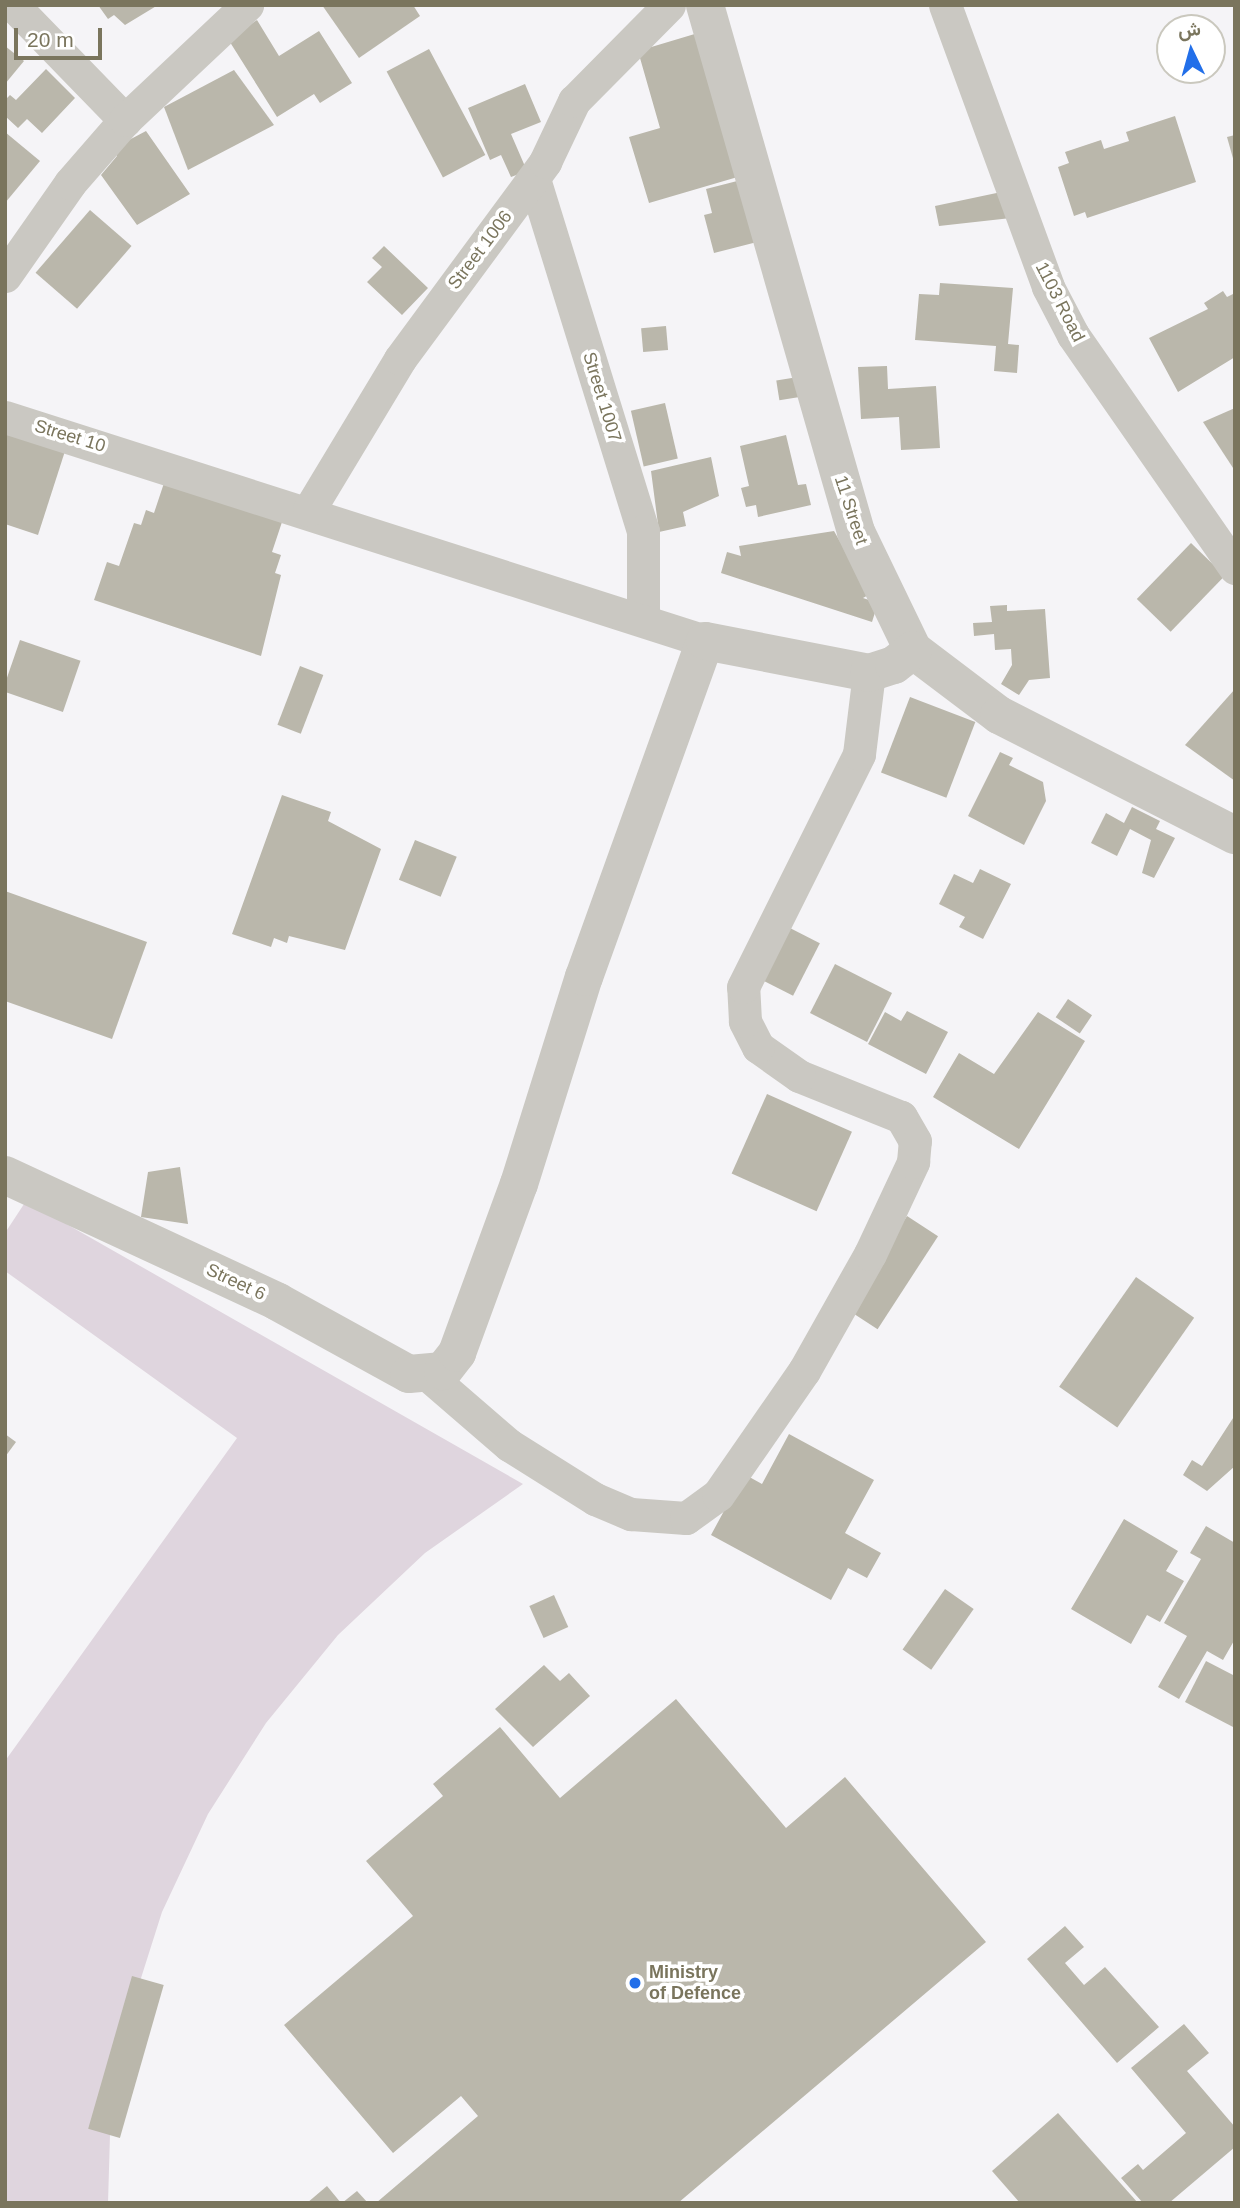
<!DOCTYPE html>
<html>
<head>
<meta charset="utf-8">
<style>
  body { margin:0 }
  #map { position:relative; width:1240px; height:2208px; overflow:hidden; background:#f5f4f7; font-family:Helvetica,Vazirmatn,sans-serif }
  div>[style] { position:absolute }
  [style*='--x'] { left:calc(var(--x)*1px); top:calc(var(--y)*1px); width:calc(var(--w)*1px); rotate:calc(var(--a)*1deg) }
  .green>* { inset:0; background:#dfd5de }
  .building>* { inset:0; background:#bab7ab; transform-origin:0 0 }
  .minor>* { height:33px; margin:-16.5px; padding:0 16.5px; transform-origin:16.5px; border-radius:16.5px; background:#cac8c2 }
  .tertiary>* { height:38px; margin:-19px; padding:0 19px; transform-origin:19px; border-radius:19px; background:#cac8c2 }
  .dots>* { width:19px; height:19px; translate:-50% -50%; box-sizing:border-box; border:4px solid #fff; border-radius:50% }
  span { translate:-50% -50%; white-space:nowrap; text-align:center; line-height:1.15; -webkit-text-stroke:7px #fff; paint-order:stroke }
  .street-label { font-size:18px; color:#7a755d }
  .poi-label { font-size:18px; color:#7a755d; font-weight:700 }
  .left { translate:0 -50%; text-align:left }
  .frame { position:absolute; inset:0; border:7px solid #7a755d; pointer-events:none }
  .north { position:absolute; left:1156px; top:14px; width:70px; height:70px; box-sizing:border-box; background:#fff; border:2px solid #cac8be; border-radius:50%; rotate:355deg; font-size:19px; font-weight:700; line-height:28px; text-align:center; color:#7a755d }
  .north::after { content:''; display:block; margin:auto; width:24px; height:32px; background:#226fe9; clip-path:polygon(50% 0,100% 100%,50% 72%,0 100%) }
  .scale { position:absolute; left:14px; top:28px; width:88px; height:32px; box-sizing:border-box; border:4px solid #7a755d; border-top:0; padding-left:9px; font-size:21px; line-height:24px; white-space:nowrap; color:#7a755d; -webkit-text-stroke:5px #fff; paint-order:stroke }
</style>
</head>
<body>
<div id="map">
  <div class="green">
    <i style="clip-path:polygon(26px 1201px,523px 1484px,425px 1553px,338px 1635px,266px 1723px,208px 1814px,162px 1912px,128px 2019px,110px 2135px,108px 2203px,5px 2203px,5px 1761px,237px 1438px,5px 1271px,5px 1233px)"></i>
  </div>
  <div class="building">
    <i style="clip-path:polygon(98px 5px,158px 5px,125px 25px,114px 15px,108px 19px)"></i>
    <i style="clip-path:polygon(322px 5px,413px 5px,420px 16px,359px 58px)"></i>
    <i style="clip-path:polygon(257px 20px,279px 56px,319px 31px,352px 83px,320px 103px,314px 94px,277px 117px,228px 39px)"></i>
    <i style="clip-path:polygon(698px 33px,741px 176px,649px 203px,629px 137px,660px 128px,638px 51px)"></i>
    <i style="clip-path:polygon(5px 46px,24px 61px,5px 84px)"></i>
    <i style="left:429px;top:49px;width:120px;height:48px;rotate:62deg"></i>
    <i style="clip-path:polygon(46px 69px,75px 98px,42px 133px,27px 119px,18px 128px,5px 116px,5px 100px,10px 95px,16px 100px)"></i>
    <i style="clip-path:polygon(234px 70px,274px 125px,188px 170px,164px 107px)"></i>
    <i style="clip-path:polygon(525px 84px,541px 122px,511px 134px,527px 171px,511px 177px,501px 155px,490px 160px,468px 108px)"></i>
    <i style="clip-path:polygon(1175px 116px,1196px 182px,1087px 218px,1085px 212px,1074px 216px,1058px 167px,1069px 163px,1065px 152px,1101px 140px,1104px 149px,1129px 141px,1126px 132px)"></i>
    <i style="clip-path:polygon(146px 131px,190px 194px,137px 225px,101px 175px,117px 156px,112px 149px)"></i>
    <i style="clip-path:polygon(5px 132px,40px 161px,5px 203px)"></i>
    <i style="clip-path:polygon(1235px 135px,1235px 162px,1234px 162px,1227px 137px)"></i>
    <i style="clip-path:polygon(745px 179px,761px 241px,714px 253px,704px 215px,712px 213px,706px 189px)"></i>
    <i style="clip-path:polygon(1006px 191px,1011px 218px,939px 226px,935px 206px)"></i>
    <i style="left:90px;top:210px;width:55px;height:83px;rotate:41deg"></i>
    <i style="clip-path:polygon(384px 246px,428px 288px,402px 315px,367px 282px,382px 267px,372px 258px)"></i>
    <i style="clip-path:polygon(940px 283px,1013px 288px,1008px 344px,1019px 345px,1017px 373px,994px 371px,996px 346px,915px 340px,919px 294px,939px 295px)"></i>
    <i style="clip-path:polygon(1223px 291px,1227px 297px,1235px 293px,1235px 357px,1178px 392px,1149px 338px,1208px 309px,1204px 303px)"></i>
    <i style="left:666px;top:326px;width:24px;height:25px;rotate:85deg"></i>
    <i style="clip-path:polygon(887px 366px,888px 389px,936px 386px,940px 448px,901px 450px,899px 417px,861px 419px,858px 367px)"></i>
    <i style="left:798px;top:377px;width:20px;height:22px;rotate:81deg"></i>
    <i style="left:665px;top:403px;width:57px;height:35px;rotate:77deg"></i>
    <i style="clip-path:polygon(1235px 408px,1235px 471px,1203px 422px)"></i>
    <i style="clip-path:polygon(5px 429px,66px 448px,38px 535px,5px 524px)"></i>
    <i style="clip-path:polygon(786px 435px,798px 485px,806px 484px,811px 505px,758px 517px,756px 505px,746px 507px,741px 488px,749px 486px,740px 446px)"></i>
    <i style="clip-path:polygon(711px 457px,719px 496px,683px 512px,686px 526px,659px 532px,651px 471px)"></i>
    <i style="clip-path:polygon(166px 477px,284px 516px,272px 552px,281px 555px,275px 573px,281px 575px,261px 656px,94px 600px,107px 562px,119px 566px,134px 523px,141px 525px,146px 510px,154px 513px)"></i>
    <i style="clip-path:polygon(834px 531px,870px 594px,863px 598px,878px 603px,872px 622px,721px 573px,727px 552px,741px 556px,739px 546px)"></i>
    <i style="left:1191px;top:543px;width:47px;height:78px;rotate:44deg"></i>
    <i style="clip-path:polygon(1007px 605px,1007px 611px,1045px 609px,1050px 678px,1029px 680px,1019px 695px,1001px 684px,1012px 665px,1011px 649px,995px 650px,994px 634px,974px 636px,973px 623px,992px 622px,990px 606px)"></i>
    <i style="left:20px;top:640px;width:64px;height:54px;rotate:19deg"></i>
    <i style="left:300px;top:666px;width:25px;height:63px;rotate:21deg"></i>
    <i style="clip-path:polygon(1235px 689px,1235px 781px,1185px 745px)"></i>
    <i style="left:910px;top:697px;width:70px;height:81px;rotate:21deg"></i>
    <i style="clip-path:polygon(1000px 752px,1013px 758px,1009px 765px,1043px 782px,1046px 801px,1024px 845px,968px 816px)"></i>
    <i style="clip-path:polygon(282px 795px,331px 812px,328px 821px,381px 849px,345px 950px,289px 936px,287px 943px,274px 938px,271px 947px,232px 934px)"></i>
    <i style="clip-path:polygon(1132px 807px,1160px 821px,1156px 829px,1175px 838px,1154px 878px,1142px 873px,1151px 840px,1130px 829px,1117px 856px,1091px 843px,1106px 813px,1124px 823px)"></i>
    <i style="left:415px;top:840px;width:45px;height:43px;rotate:22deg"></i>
    <i style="clip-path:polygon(980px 869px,1011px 884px,983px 939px,959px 927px,965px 917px,939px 904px,954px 874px,973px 883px)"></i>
    <i style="clip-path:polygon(5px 891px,147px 942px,112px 1039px,5px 1001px)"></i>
    <i style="left:786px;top:926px;width:38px;height:59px;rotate:27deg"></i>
    <i style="left:835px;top:964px;width:64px;height:55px;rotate:27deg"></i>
    <i style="left:1068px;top:999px;width:29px;height:22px;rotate:34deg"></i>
    <i style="clip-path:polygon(907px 1011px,948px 1032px,926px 1074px,868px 1044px,885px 1012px,901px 1021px)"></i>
    <i style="clip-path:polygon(1038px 1012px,1085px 1041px,1019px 1149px,933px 1097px,959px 1053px,994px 1074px)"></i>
    <i style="left:767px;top:1094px;width:93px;height:87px;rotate:24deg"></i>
    <i style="clip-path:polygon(180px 1167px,188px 1224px,141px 1217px,148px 1172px)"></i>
    <i style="left:907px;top:1216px;width:37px;height:111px;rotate:33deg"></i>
    <i style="left:1136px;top:1277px;width:71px;height:134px;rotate:35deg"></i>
    <i style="clip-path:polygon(1235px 1415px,1235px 1466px,1207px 1491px,1183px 1475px,1192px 1460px,1202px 1466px)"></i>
    <i style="clip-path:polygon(5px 1434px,16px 1442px,5px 1457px)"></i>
    <i style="clip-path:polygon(789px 1434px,874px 1480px,845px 1533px,881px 1553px,867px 1578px,848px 1568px,831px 1600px,711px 1535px,744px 1474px,762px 1484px)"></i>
    <i style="clip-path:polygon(1124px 1519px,1178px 1551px,1166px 1571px,1184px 1581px,1160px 1622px,1147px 1615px,1131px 1644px,1071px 1609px)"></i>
    <i style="clip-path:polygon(1206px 1526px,1235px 1543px,1235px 1639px,1223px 1660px,1207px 1651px,1179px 1699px,1158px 1687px,1187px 1636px,1164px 1623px,1201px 1559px,1190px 1553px)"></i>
    <i style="left:945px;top:1589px;width:35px;height:74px;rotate:35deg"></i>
    <i style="left:554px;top:1595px;width:35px;height:27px;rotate:66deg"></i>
    <i style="clip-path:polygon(1206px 1661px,1235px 1676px,1235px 1728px,1185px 1702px)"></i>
    <i style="clip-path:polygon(544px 1665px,560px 1681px,569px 1673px,590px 1696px,533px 1747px,495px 1709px)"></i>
    <i style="clip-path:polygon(676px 1699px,786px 1828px,845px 1777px,986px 1942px,678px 2203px,376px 2203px,478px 2116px,461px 2096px,393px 2153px,284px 2025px,413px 1916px,366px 1861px,443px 1796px,433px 1784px,500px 1727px,560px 1798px)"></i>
    <i style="clip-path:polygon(1065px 1926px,1084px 1947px,1065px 1963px,1084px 1985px,1105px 1967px,1159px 2027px,1117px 2063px,1027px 1959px)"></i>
    <i style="left:132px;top:1976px;width:33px;height:159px;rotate:16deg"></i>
    <i style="clip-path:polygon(1184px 2024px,1209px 2053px,1187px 2071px,1235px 2127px,1235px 2147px,1169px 2203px,1143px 2203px,1121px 2178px,1138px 2164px,1143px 2170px,1186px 2133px,1131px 2068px)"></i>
    <i style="clip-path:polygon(1058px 2113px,1138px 2203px,1020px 2203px,992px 2171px)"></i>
    <i style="clip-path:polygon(327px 2186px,341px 2203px,307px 2203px)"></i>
    <i style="clip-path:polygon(357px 2191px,368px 2203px,342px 2203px)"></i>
  </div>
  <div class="minor">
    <i style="--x:13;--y:5;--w:161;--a:45.8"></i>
    <i style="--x:945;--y:5;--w:300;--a:69.9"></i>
    <i style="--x:1048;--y:287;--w:54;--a:62.5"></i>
    <i style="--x:1073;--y:335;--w:284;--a:55.2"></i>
    <i style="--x:534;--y:179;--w:368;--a:72.8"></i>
    <i style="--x:643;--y:531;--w:89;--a:90"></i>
    <i style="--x:5;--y:276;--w:113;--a:-55"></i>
    <i style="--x:70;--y:183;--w:84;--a:-48.9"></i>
    <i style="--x:125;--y:120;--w:168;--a:-43.3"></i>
    <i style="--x:5;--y:417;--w:735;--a:17.74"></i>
    <i style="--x:309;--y:510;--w:176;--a:-58.9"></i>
    <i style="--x:400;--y:359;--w:245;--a:-53.6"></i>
    <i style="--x:545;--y:162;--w:68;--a:-64.6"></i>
    <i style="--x:574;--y:101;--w:135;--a:-45.3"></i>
    <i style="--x:429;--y:1376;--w:106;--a:40.8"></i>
    <i style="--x:509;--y:1445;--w:102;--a:32.1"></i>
    <i style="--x:595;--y:1499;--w:39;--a:23"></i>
    <i style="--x:631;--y:1514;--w:55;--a:4.2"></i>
    <i style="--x:686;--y:1518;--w:39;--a:-36"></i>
    <i style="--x:718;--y:1495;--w:151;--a:-55.3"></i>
    <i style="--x:804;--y:1371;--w:134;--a:-60.6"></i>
    <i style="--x:870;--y:1254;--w:102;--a:-64.9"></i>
    <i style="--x:913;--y:1162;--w:21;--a:-85"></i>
    <i style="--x:915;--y:1141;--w:28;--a:-120"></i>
    <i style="--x:901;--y:1117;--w:110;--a:-158.1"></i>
    <i style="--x:799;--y:1076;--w:50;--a:-144.7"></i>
    <i style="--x:758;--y:1047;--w:29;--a:-117"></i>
    <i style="--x:745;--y:1021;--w:34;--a:-93"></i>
    <i style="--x:743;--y:987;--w:260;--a:-63.5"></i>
    <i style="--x:859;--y:754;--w:82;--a:-83"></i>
  </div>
  <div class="tertiary">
    <i style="--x:705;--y:5;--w:548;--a:74.01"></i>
    <i style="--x:856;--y:532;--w:131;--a:64.2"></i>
    <i style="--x:913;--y:650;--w:108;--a:37.1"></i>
    <i style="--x:999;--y:715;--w:265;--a:27"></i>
    <i style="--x:5;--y:1175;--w:301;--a:24.9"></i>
    <i style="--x:278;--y:1302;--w:149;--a:28.8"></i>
    <i style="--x:409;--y:1374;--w:34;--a:-5"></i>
    <i style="--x:443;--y:1371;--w:23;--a:-52"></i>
    <i style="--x:457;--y:1353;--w:180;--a:-69.9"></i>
    <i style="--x:519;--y:1184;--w:217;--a:-72.6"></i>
    <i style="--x:584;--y:977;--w:357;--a:-70.2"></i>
    <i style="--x:705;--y:641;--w:167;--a:11"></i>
    <i style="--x:869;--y:673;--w:26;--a:-18"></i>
    <i style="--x:894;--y:665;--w:24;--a:-38"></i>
  </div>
  <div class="dots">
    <i style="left:635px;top:1983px;background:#226fe9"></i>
  </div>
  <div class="street-label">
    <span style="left:480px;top:250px;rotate:-53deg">Street 1006</span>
    <span style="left:1060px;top:302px;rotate:63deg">1103 Road</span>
    <span style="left:602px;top:397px;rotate:73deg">Street 1007</span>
    <span style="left:70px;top:436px;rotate:17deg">Street 10</span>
    <span style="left:851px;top:510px;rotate:72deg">11 Street</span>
    <span style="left:236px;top:1282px;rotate:25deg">Street 6</span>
  </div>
  <div class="poi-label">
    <span class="left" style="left:649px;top:1983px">Ministry<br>of Defence</span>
  </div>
  <div class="frame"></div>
  <div class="north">ش</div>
  <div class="scale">20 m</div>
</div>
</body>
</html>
